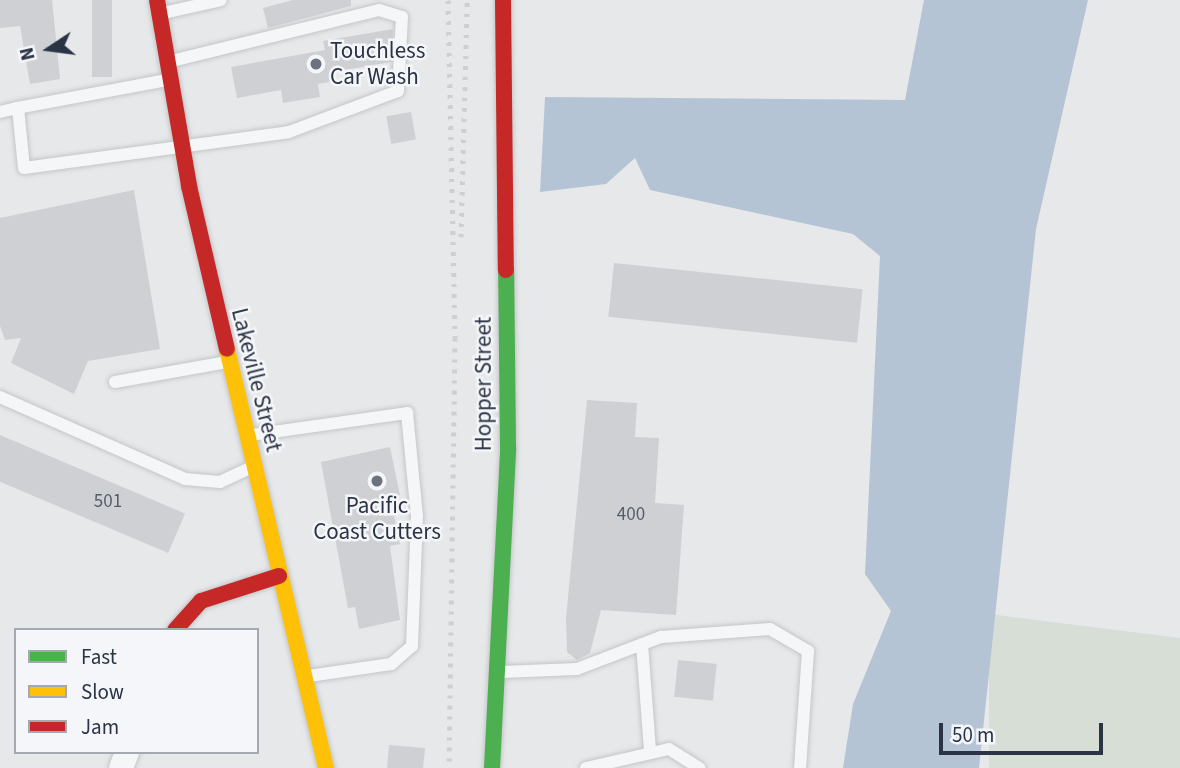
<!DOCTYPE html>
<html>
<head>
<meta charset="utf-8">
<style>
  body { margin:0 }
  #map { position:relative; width:1180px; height:768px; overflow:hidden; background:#e6e8ea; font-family:"Source Sans 3",sans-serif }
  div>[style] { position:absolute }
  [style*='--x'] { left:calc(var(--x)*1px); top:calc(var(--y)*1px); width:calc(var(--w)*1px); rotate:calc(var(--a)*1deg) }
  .green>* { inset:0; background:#d6ded6 }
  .water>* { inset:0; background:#b4c4d5 }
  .building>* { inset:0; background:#ced0d3; transform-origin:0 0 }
  .roads { filter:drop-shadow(0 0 2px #c4c6c8) drop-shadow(0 0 2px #c4c6c8) }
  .lane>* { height:12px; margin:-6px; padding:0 6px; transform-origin:6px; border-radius:6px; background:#f5f6f7 }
  .street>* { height:24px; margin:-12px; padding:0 12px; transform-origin:12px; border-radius:12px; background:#f5f6f7 }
  .fast>* { height:16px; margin:-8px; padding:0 8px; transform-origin:8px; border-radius:8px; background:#4caf50 }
  .slow>* { height:16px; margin:-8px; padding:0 8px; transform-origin:8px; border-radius:8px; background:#ffc107 }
  .jam>* { height:16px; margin:-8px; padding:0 8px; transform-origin:8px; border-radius:8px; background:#c62828 }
  .rail>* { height:5px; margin-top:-2.5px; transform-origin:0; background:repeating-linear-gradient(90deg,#cecfd2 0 3.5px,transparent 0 10.5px) }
  .dots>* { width:19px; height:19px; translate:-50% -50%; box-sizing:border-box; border:4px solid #f4f6f9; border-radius:50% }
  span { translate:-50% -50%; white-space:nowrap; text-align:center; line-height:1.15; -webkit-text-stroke:5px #f4f6f9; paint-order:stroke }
  .number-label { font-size:19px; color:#545c69 }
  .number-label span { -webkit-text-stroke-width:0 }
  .poi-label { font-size:23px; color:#2b3445 }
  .left { translate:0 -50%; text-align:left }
  .street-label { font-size:23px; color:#2b3445 }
  .legend { position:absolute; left:14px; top:628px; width:245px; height:126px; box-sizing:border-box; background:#f4f6f9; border:2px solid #a4a8b1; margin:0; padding:9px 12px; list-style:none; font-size:21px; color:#2b3445 }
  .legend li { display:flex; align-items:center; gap:14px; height:35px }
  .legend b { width:35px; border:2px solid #a4a8b1 }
  .north { position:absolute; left:14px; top:14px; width:70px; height:70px; -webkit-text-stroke:5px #f4f6f9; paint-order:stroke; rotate:257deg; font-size:19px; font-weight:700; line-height:28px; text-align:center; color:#2b3445 }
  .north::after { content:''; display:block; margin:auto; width:24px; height:32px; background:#2b3445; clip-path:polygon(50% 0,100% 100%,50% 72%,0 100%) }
  .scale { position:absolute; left:939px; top:723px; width:164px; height:32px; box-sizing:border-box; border:4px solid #2b3445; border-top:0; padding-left:9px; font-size:21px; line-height:24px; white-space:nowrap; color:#2b3445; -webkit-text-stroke:5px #f4f6f9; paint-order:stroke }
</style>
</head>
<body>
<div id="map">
  <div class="green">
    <i style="clip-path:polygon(989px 614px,1180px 638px,1180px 768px,989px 768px)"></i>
  </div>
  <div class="water">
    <i style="clip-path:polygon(924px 0,1088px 0,1036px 229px,979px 768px,843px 768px,853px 704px,891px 611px,865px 574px,880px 256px,853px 234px,650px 190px,635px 158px,606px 184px,540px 192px,545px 97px,905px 100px)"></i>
  </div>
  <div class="building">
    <i style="clip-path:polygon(0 0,52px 0,60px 79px,30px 84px,20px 26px,0 28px)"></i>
    <i style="left:92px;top:0;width:20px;height:77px"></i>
    <i style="clip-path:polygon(293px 0,351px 0,351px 6px,268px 28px,263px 8px)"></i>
    <i style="clip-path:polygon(393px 29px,391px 62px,333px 72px,335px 81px,318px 84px,320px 97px,283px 103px,281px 90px,237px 98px,231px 67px,325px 50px,323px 41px)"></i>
    <i style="left:411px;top:112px;width:28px;height:25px;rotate:80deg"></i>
    <i style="clip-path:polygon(134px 190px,160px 349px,88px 361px,74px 394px,11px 363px,21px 338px,5px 340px,0 326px,0 218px)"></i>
    <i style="left:614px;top:263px;width:250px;height:54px;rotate:6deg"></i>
    <i style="clip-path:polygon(587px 400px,637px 403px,635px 437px,659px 438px,655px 503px,684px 505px,676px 615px,601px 610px,590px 653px,577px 660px,567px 652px,566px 618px)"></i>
    <i style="left:0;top:435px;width:201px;height:43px;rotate:23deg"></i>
    <i style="clip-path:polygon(390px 447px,400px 495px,390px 497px,400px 544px,390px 546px,400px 620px,359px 629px,355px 607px,348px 608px,321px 462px)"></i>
    <i style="left:678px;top:660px;width:39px;height:37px;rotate:6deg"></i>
    <i style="clip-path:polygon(389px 745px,425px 748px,423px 768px,387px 768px)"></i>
  </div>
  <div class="roads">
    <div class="lane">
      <i style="--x:163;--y:13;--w:59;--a:-12.6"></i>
      <i style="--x:167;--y:80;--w:152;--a:169.4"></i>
      <i style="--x:18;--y:108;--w:60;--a:84.3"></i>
      <i style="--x:24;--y:168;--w:267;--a:-7.7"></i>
      <i style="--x:289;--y:132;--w:116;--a:-20.6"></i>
      <i style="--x:398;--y:91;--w:74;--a:-86.9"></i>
      <i style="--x:402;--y:17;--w:24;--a:-163"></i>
      <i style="--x:379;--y:10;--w:213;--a:166.2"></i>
      <i style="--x:0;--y:112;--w:18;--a:-13"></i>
      <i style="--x:115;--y:382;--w:114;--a:-10.1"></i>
      <i style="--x:0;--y:397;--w:202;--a:23.9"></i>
      <i style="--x:185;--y:479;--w:35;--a:5"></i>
      <i style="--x:220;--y:482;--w:33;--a:-25"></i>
      <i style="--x:251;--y:435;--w:158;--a:-8"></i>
      <i style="--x:407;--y:413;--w:103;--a:84.5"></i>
      <i style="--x:417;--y:516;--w:130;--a:92.2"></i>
      <i style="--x:412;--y:646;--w:28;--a:139"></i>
      <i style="--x:391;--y:664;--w:83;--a:171.7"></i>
      <i style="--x:642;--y:644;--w:107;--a:85.7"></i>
      <i style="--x:501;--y:672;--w:76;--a:-2.3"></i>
      <i style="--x:577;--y:669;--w:90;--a:-20.9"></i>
      <i style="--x:661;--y:637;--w:109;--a:-4.2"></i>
      <i style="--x:770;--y:629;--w:44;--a:30.1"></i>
      <i style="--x:808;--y:651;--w:117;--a:93.9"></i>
      <i style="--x:586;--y:768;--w:85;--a:-12.9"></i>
      <i style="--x:669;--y:749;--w:36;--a:32"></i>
    </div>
    <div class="street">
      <i style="--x:121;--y:768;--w:17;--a:-69"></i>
    </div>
    <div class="fast">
      <i style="--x:492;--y:768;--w:320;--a:-87.1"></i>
      <i style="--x:508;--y:448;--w:178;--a:-90.6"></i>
    </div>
    <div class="slow">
      <i style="--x:227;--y:349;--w:431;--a:76.7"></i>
    </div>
    <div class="jam">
      <i style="--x:157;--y:0;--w:189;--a:80.2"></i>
      <i style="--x:189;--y:186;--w:167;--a:76.9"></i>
      <i style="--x:503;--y:0;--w:270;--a:89.4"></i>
      <i style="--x:175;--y:630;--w:39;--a:-48"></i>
      <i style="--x:201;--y:601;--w:82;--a:-17.8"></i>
    </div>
  </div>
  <div class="rail">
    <i style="--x:448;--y:0;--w:338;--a:88.8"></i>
    <i style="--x:455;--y:338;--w:430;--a:90.8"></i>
    <i style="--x:461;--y:237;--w:237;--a:-88.5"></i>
  </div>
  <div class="dots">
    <i style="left:316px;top:64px;background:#6c737f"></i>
    <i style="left:377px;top:481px;background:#6c737f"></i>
  </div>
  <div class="number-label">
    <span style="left:108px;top:502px">501</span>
    <span style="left:631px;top:515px">400</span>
  </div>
  <div class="poi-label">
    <span class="left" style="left:330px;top:64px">Touchless<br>Car Wash</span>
    <span style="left:377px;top:519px">Pacific<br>Coast Cutters</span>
  </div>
  <div class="street-label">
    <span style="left:256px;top:380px;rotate:76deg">Lakeville Street</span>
    <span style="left:484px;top:384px;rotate:-90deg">Hopper Street</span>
  </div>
  <ul class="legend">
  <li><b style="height:9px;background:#4caf50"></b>Fast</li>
  <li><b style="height:9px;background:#ffc107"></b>Slow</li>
  <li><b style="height:9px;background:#c62828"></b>Jam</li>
  </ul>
  <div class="north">N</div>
  <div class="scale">50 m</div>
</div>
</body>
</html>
